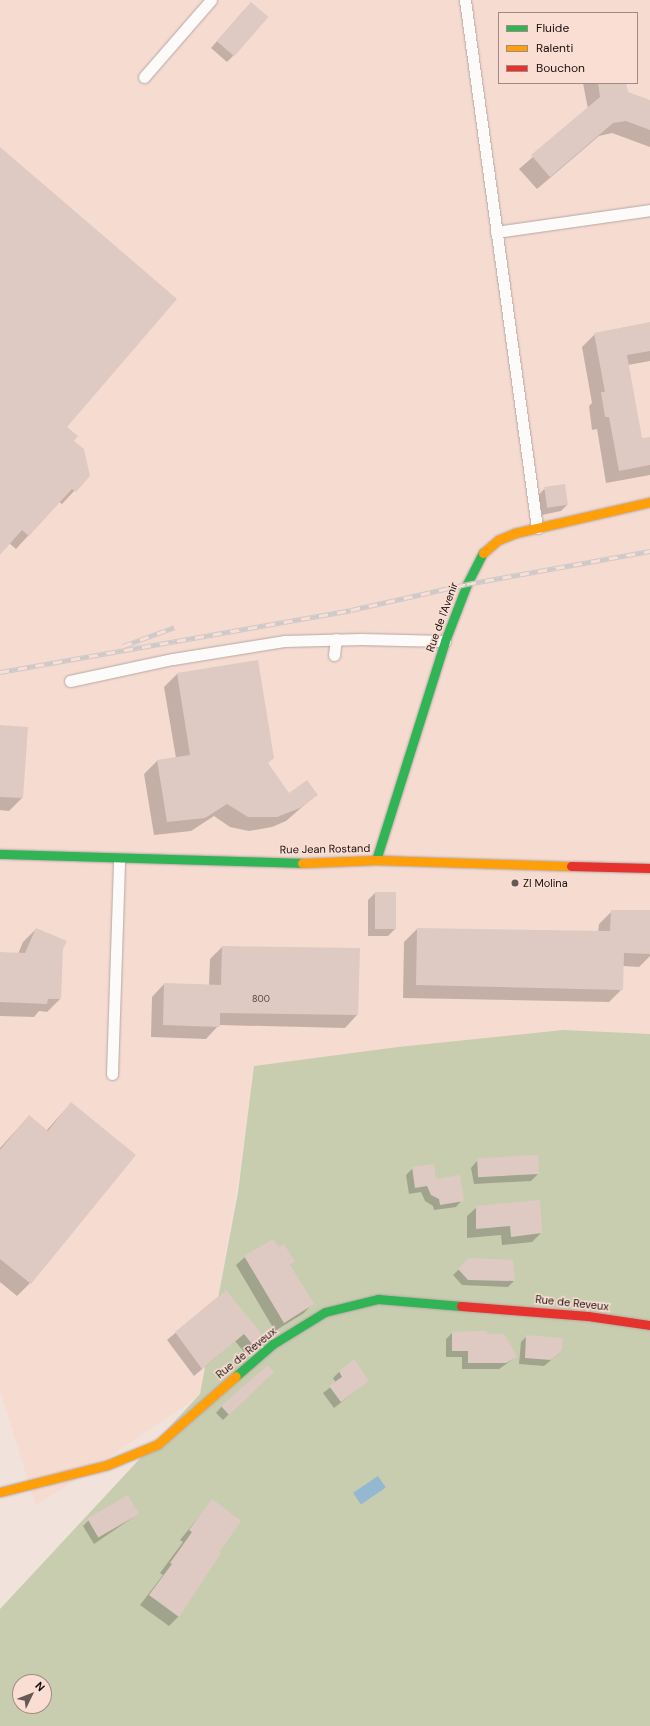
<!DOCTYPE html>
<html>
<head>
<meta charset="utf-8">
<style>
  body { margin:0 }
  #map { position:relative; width:650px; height:1726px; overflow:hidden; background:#f2e2dc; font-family:"DM Sans",sans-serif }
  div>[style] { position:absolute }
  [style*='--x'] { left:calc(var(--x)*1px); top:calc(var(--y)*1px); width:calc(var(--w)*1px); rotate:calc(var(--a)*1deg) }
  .built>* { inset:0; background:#f6dbd1 }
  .green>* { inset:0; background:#c9cdaf }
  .water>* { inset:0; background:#94b7d2; transform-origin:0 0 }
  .shadow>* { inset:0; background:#0003 }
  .building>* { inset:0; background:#decac3; transform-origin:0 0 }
  .roads { filter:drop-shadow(0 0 1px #b4a8a4) drop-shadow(0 0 1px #b4a8a4) }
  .lane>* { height:11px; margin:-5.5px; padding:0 5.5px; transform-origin:5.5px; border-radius:5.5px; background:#fdfbfa }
  .fast>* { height:9px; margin:-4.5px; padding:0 4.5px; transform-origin:4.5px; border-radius:4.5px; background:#30b455 }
  .slow>* { height:9px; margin:-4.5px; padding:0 4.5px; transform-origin:4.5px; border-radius:4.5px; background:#ff9f0a }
  .jam>* { height:9px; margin:-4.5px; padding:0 4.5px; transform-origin:4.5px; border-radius:4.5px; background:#e5322d }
  .rail>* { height:4.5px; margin-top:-2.25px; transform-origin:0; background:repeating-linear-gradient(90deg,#faded4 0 9px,#cec9c8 0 18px); box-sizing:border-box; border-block:1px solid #cec9c8 }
  .dots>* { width:11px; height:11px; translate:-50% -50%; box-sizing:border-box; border:2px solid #faded4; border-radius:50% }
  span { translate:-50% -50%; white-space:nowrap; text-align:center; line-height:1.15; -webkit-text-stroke:3px #faded4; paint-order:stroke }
  .number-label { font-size:9px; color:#4a3f3b }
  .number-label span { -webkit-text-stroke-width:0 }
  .street-label { font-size:11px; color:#180f0c }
  .poi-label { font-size:11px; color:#180f0c }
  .left { translate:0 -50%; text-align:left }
  .legend { position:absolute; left:498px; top:12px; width:140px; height:72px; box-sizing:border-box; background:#faded4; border:1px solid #a08b84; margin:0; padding:5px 7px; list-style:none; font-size:12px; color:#180f0c }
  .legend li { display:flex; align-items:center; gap:8px; height:20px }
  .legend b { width:20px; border:1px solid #a08b84 }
  .north { position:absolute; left:12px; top:1674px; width:40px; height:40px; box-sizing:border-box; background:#faded4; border:1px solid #a08b84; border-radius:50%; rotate:47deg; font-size:11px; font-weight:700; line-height:16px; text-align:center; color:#180f0c }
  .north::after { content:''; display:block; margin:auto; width:14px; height:18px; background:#645955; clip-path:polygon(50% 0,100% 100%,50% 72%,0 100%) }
</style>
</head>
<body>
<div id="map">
  <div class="built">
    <i style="clip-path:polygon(evenodd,0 0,650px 0,650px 1042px,258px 1067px,201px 1395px,36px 1506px,0 1391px,0 0,499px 13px,637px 13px,637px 83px,499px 83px,499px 13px)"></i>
  </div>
  <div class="green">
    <i style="clip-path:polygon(evenodd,563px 1030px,650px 1034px,650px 1726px,0 1726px,0 1609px,200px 1394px,238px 1192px,254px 1066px,398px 1047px,563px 1030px,20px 1682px,44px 1682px,44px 1706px,20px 1706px,20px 1682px)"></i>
  </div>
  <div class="water">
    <i style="left:378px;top:1476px;width:14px;height:30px;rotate:56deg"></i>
  </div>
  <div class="shadow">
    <i style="clip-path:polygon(245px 9px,234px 55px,227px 62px,211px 48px)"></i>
    <i style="clip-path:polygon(583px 83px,625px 83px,627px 93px,650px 101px,650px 147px,612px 133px,599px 136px,537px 189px,519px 169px,588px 109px)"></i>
    <i style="clip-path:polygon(0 148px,66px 427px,88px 476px,62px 504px,59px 502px,16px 549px,9px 543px,0 554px)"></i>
    <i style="clip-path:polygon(650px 323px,650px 361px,628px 365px,641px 440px,650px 438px,650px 475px,606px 483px,597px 429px,592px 430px,589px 406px,592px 403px,582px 347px,595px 334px)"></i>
    <i style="clip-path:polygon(544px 489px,567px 505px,561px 511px,542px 515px,538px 496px)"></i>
    <i style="clip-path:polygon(177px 674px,267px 764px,288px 794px,316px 795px,286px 821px,272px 827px,249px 831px,230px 827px,214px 816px,191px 831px,154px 835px,144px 774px,157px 761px,176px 758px,164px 687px)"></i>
    <i style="clip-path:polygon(0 726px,27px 728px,22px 798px,9px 811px,0 810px)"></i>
    <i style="clip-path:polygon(375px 893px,395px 929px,388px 936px,368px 936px,368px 900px)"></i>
    <i style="clip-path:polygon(612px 911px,650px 911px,650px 956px,639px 967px,623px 966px,622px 989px,609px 1002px,403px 998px,404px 942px,417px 929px,598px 932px,599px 924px)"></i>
    <i style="clip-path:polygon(36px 929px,62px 949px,60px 999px,47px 1012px,39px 1011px,34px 1017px,0 1016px,0 953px,18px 954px,23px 942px)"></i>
    <i style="clip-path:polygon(222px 947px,359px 949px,357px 1015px,345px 1028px,219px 1025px,206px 1039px,151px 1037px,152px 997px,164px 984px,209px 985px,210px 959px)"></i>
    <i style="clip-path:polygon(71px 1103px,30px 1283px,17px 1296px,0 1282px,0 1148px,29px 1116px,46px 1131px)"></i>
    <i style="clip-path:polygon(537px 1156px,538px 1174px,531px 1181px,474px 1184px,471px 1168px,477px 1161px)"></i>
    <i style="clip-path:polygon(413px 1168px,435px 1180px,462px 1200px,456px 1207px,434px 1210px,433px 1206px,425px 1201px,421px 1192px,409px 1194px,406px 1175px)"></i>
    <i style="clip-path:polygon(477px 1207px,541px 1233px,532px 1242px,502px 1245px,501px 1235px,467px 1238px,467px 1216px)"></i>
    <i style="clip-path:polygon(278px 1248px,294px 1262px,289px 1266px,312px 1304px,304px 1313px,275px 1331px,236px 1265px,245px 1257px)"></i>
    <i style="clip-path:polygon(470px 1259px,514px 1281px,508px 1287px,462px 1285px,453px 1275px)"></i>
    <i style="clip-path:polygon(225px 1291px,254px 1344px,244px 1352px,235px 1341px,194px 1376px,167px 1340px)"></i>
    <i style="clip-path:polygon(452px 1333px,486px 1335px,516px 1357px,499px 1369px,462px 1369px,462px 1357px,446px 1357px,446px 1339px)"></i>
    <i style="clip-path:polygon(527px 1336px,562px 1351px,544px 1366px,519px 1364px,521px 1342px)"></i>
    <i style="clip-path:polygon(273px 1372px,223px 1420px,216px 1413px,222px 1406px)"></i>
    <i style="clip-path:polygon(339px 1372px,368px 1381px,334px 1408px,323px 1393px,336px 1383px,333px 1378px)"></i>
    <i style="clip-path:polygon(212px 1501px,217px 1552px,179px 1616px,169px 1626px,140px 1605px,163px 1575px,160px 1573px,183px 1542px,180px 1540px)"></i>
    <i style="clip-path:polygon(138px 1514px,94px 1544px,83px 1526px,89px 1520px)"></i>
  </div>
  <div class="building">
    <i style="left:251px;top:2px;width:23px;height:52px;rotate:41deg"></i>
    <i style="clip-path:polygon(598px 83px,626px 83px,628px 92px,650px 100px,650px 130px,626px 121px,613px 123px,550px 177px,531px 155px,600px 97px)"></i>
    <i style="clip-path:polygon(0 147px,177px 299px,67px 427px,78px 436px,74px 441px,84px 449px,90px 476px,76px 492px,72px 489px,29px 536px,22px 530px,0 555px)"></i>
    <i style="clip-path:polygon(650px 322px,650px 351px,627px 355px,642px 438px,650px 437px,650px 465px,619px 471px,609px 417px,605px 417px,601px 392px,605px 392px,594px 333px)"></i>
    <i style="left:565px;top:484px;width:21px;height:21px;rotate:82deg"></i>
    <i style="clip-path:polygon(258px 660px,274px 758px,268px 763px,289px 793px,307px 780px,318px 795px,300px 808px,277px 817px,248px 817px,227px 804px,205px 818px,167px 822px,157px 760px,190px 755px,177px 673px)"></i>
    <i style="clip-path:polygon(0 725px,28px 727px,23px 798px,0 797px)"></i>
    <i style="left:375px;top:892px;width:21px;height:37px"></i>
    <i style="clip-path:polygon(611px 910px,650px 910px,650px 954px,624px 953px,623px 990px,416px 985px,417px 928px,610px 931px)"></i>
    <i style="clip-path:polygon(36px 928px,67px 941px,63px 949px,61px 999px,48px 999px,47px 1004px,0 1002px,0 952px,25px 953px)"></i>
    <i style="clip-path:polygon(222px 946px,360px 948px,358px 1015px,220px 1013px,220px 1027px,163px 1025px,164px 983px,221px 985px)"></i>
    <i style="clip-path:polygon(71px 1102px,136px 1155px,31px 1284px,0 1259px,0 1150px,29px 1115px,48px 1131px)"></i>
    <i style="left:538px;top:1155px;width:19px;height:61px;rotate:87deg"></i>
    <i style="clip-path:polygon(434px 1164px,436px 1179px,460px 1175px,464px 1201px,440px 1205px,439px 1199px,431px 1195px,427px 1186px,415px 1188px,412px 1167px)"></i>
    <i style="clip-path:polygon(540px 1200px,542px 1233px,511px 1237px,510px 1226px,476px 1229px,476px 1206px)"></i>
    <i style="clip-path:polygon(273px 1239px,278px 1247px,284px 1244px,295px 1262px,290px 1265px,314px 1304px,284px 1323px,244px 1256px)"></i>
    <i style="clip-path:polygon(469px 1258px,513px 1260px,515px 1281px,468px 1280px,458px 1269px)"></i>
    <i style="clip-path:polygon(226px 1290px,263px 1336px,253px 1345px,244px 1334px,202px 1369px,175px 1332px)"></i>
    <i style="clip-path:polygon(487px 1331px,487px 1334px,504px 1334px,517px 1357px,506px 1363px,468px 1363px,468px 1351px,452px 1351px,452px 1332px)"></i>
    <i style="clip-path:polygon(526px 1335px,563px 1338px,562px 1351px,551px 1360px,525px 1358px)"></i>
    <i style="clip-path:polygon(354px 1359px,369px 1381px,341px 1402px,329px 1386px,342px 1377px,339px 1371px)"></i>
    <i style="clip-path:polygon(268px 1365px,274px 1372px,229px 1415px,221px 1406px)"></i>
    <i style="left:128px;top:1495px;width:22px;height:47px;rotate:60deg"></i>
    <i style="clip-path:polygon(212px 1499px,241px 1521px,219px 1552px,221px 1553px,179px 1617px,149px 1595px,172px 1564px,170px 1563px,192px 1532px,189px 1530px)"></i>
  </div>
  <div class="roads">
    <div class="lane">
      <i style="--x:465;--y:0;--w:533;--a:82.23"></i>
      <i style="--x:144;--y:77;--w:102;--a:-49"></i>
      <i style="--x:496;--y:232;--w:156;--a:-8.1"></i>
      <i style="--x:334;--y:655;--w:16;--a:-83"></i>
      <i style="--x:70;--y:681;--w:105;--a:-12.1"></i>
      <i style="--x:173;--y:659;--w:112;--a:-9.2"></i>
      <i style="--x:284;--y:641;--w:77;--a:-1.5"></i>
      <i style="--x:361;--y:639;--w:84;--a:1.4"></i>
      <i style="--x:112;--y:1074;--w:215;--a:-88.1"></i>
    </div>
    <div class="fast">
      <i style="--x:0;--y:854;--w:302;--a:1.7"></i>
      <i style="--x:376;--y:860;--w:230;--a:-72.5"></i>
      <i style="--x:445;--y:641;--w:61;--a:-68.9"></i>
      <i style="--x:467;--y:584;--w:35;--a:-63"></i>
      <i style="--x:236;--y:1376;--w:49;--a:-40.9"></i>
      <i style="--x:273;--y:1344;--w:61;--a:-31.6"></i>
      <i style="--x:325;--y:1312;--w:55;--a:-13.8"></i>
      <i style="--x:378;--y:1299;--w:83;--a:4.8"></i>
    </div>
    <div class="slow">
      <i style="--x:483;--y:553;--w:20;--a:-41"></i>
      <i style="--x:498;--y:540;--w:18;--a:-22"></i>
      <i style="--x:515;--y:533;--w:139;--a:-12.9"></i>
      <i style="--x:302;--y:863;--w:74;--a:-2.3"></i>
      <i style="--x:376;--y:860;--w:195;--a:1.8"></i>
      <i style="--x:0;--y:1492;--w:110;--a:-14.2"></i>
      <i style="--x:107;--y:1465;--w:55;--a:-22.4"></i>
      <i style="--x:158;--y:1444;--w:103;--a:-41.1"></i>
    </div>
    <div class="jam">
      <i style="--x:571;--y:866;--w:79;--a:1.5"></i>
      <i style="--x:461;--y:1306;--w:127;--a:4.5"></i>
      <i style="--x:588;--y:1316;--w:63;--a:8.3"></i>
    </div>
  </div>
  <div class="rail">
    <i style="--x:123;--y:646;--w:55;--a:-20.1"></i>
    <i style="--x:0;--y:672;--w:356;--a:-10"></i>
    <i style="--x:351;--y:610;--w:119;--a:-12.6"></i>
    <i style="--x:467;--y:584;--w:186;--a:-10.2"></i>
  </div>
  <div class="dots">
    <i style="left:515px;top:883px;background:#645955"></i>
  </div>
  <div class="number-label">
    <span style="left:261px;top:999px">800</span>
  </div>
  <div class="street-label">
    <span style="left:442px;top:617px;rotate:-70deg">Rue de l'Avenir</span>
    <span style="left:325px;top:849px;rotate:-1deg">Rue Jean Rostand</span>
    <span style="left:572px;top:1303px;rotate:6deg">Rue de Reveux</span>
    <span style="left:246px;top:1353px;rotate:-39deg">Rue de Reveux</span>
  </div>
  <div class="poi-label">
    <span class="left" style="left:523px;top:883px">ZI Molina</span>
  </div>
  <ul class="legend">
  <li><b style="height:5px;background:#30b455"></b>Fluide</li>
  <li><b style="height:5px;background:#ff9f0a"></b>Ralenti</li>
  <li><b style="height:5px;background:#e5322d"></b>Bouchon</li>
  </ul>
  <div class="north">N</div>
</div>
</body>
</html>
